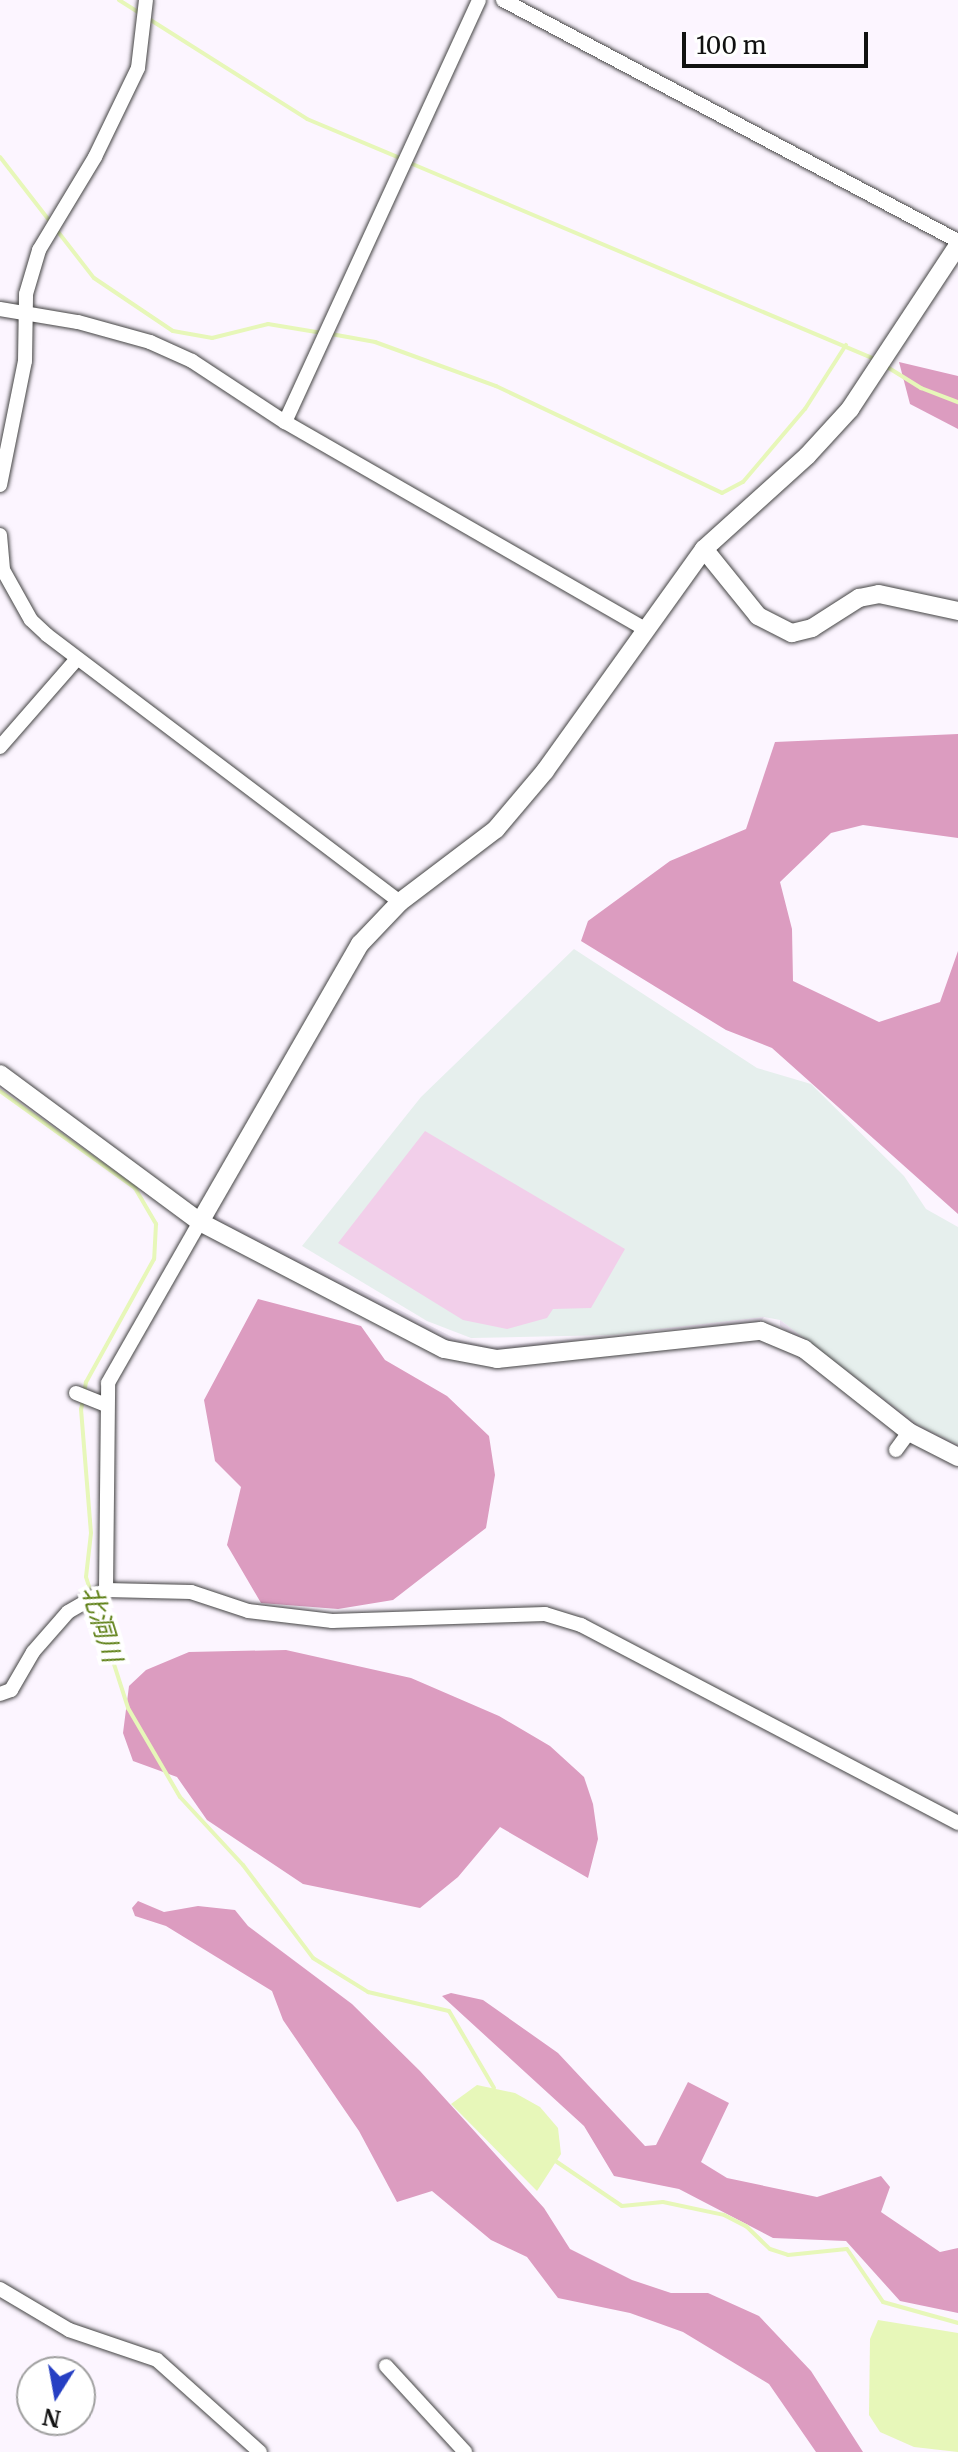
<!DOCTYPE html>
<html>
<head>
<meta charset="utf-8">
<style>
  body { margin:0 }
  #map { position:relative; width:958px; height:2452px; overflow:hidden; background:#fcf5ff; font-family:Merriweather,"Noto Sans JP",serif }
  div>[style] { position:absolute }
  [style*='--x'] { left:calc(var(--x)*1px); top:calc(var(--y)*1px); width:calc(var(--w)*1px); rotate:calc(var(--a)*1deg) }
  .industrial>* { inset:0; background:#e6efed }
  .forest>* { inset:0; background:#dc9cc0 }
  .pitch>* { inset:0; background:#f2cfea }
  .plaza>* { inset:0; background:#ebe2f1 }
  .water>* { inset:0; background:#e7f7b9 }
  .stream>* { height:4px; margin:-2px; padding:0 2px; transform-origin:2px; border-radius:2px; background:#e7f7b9 }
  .roads { filter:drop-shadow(0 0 2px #444) drop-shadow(0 0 2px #444) }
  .minor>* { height:14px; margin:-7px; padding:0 7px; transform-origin:7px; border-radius:7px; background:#fff }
  .tertiary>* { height:18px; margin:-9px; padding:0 9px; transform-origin:9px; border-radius:9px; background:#fff }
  span { translate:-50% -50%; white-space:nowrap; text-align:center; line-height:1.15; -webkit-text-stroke:8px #fff; paint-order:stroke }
  .water-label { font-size:26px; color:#5e8016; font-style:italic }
  .north { position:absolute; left:16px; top:2356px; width:80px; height:80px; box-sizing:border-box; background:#fff; border:2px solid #a0a0a0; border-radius:50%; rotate:191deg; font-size:22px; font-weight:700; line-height:32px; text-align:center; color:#111 }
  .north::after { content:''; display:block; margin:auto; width:28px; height:36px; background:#263fc3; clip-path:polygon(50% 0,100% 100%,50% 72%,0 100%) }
  .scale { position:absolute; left:682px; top:32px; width:186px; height:36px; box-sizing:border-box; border:4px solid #111; border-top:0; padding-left:10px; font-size:24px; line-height:28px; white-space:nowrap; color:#111; -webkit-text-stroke:6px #fff; paint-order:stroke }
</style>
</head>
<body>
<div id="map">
  <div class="industrial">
    <i style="clip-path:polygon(574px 949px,757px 1068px,811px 1084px,904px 1176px,926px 1209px,958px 1227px,958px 1445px,918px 1425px,780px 1320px,764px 1317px,612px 1335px,471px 1338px,427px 1321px,302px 1246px,421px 1097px)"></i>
  </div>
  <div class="forest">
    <i style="clip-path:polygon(899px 362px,958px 376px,958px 429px,910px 404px)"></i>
    <i style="clip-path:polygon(958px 734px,958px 838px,863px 825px,831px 833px,780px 882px,792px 929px,793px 981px,879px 1022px,940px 1002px,958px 951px,958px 1214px,772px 1048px,726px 1030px,581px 941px,588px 921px,670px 861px,746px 829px,775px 742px)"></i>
    <i style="clip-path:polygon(258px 1299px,361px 1326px,385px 1360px,447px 1396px,489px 1436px,495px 1475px,486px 1528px,393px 1600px,338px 1609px,261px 1603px,227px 1545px,241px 1487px,215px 1461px,204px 1400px)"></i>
    <i style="clip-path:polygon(286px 1650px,411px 1678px,499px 1716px,550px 1746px,584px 1777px,593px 1804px,598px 1839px,588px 1878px,500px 1827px,458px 1877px,420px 1908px,303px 1884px,207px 1820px,177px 1777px,133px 1761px,123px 1733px,129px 1686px,146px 1670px,189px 1652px)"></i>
    <i style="clip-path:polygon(138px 1901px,164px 1912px,198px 1906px,235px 1910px,248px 1926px,352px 2004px,420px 2071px,544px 2208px,570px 2249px,632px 2280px,671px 2293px,708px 2293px,759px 2316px,811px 2371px,863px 2452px,816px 2452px,769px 2384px,683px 2332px,630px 2313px,558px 2298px,527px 2257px,491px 2240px,432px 2191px,397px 2202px,359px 2131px,283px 2020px,272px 1991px,166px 1926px,135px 1916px,132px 1908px)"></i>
    <i style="clip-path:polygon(451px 1993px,483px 2000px,558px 2053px,645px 2146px,656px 2145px,688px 2082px,729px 2103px,701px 2162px,727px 2178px,817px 2197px,881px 2176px,890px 2187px,881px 2212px,940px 2252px,958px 2248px,958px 2313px,900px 2301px,846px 2241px,773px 2238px,679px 2189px,614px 2176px,584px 2126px,442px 1996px)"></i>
  </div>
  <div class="pitch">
    <i style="clip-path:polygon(425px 1131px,625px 1249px,591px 1308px,553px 1309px,547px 1318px,507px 1329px,463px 1320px,338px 1243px)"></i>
  </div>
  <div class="plaza">
    <i style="clip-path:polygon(213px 1207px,220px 1218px,456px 1339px,491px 1347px,612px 1335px,496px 1353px,450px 1343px,214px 1219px)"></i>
    <i style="clip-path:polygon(764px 1317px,760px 1323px,624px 1333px)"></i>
    <i style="clip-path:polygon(780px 1320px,918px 1425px,958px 1445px,958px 1450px,896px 1415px,780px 1326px)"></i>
  </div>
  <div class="water">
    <i style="clip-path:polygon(477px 2085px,515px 2093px,540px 2107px,558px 2128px,561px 2154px,537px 2191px,451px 2104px)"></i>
    <i style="clip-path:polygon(878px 2320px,958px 2333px,958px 2452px,914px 2447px,880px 2432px,869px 2415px,870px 2339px)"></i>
  </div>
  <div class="stream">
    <i style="--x:119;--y:0;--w:222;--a:32.3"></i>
    <i style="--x:307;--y:119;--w:103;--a:22.8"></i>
    <i style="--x:0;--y:157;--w:153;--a:52.2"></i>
    <i style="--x:94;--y:278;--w:95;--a:33.9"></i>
    <i style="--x:173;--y:331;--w:40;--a:10"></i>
    <i style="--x:212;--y:338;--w:58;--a:-14"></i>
    <i style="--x:268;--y:324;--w:55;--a:9.5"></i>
    <i style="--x:410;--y:163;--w:507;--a:22.87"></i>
    <i style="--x:331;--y:334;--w:45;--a:10.3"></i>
    <i style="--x:375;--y:342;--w:129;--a:20"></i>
    <i style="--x:496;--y:386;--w:250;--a:25.3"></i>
    <i style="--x:722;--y:493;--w:24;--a:-28"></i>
    <i style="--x:743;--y:482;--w:96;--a:-49.7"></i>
    <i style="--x:805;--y:409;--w:76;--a:-57.4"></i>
    <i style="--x:884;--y:365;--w:44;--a:31.9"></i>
    <i style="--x:921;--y:388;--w:40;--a:21"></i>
    <i style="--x:0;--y:1091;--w:166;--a:35.7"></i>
    <i style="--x:135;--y:1188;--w:42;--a:59.7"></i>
    <i style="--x:156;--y:1224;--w:35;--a:93"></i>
    <i style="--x:154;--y:1259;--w:141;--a:118.9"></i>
    <i style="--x:86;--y:1382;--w:27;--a:100"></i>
    <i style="--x:81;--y:1409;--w:124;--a:85.4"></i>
    <i style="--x:91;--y:1533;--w:44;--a:96.5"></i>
    <i style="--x:86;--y:1577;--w:138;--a:72.2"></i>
    <i style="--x:128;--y:1708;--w:103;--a:59.7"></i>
    <i style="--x:180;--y:1797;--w:93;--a:47.2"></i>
    <i style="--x:243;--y:1865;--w:116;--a:53"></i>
    <i style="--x:313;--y:1958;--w:65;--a:31.7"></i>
    <i style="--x:368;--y:1992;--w:83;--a:13.2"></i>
    <i style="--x:449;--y:2011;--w:89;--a:59.7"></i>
    <i style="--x:554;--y:2160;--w:82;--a:34.1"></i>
    <i style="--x:622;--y:2206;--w:41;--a:-5.6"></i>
    <i style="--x:663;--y:2202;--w:62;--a:12"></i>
    <i style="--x:724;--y:2215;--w:25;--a:27"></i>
    <i style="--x:746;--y:2226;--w:33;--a:44"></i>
    <i style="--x:770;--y:2249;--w:19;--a:18"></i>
    <i style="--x:788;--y:2255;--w:59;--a:-5.8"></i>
    <i style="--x:847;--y:2249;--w:64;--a:55.8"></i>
    <i style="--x:883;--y:2302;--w:78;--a:15.6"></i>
  </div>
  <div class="roads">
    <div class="minor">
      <i style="--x:503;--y:0;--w:515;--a:27.91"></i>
      <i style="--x:0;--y:309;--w:79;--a:9.5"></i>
      <i style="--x:78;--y:322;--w:75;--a:15.5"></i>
      <i style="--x:150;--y:342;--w:46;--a:24.3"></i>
      <i style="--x:192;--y:361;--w:111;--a:33.3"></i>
      <i style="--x:285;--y:422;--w:413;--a:29.9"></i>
      <i style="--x:285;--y:422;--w:464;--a:-65.3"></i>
      <i style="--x:0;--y:485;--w:126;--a:-78.6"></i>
      <i style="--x:25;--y:361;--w:67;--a:-89.1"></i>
      <i style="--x:26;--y:294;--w:46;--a:-73.5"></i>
      <i style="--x:39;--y:250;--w:109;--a:-58.9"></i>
      <i style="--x:95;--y:157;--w:99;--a:-64.2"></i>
      <i style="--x:138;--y:68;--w:68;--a:-83.3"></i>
      <i style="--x:0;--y:535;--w:35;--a:85"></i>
      <i style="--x:3;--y:570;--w:57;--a:60.8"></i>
      <i style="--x:31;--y:620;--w:22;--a:43"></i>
      <i style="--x:47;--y:635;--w:443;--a:37.1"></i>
      <i style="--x:0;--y:747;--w:116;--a:-48.9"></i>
      <i style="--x:76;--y:1393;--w:31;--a:22"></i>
      <i style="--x:896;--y:1450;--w:22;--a:-54"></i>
      <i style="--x:106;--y:1590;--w:207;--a:-89.4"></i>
      <i style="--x:108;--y:1383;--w:185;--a:-60.3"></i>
      <i style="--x:0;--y:1694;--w:12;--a:-20"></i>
      <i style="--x:11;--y:1690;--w:44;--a:-59.9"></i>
      <i style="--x:33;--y:1652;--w:53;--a:-48.8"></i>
      <i style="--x:68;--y:1612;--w:44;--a:-30.1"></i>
      <i style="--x:106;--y:1590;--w:85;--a:1.3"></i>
      <i style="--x:191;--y:1592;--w:60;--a:18.4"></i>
      <i style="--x:248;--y:1611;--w:85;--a:6.8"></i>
      <i style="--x:332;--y:1621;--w:213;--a:-1.9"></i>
      <i style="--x:545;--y:1614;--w:38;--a:17"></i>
      <i style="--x:581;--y:1625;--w:426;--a:27.7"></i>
      <i style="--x:0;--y:2289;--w:80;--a:30.7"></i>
      <i style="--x:69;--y:2330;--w:93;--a:18.8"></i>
      <i style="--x:157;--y:2360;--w:138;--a:41.8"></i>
      <i style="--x:386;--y:2366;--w:117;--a:47.4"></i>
    </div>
    <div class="tertiary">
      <i style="--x:704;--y:549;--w:86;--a:51.1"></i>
      <i style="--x:758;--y:616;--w:38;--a:27"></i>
      <i style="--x:792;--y:633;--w:21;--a:-14"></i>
      <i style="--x:812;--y:628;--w:56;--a:-32.6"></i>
      <i style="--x:859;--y:598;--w:20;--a:-11"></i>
      <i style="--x:879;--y:594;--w:81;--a:12.1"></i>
      <i style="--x:0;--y:1074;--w:249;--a:36.5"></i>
      <i style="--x:200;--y:1222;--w:275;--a:27.5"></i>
      <i style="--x:444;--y:1349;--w:54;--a:10.7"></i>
      <i style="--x:497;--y:1359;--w:265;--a:-6.1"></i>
      <i style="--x:761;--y:1331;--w:47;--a:22.7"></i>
      <i style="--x:804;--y:1349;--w:134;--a:38.3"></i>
      <i style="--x:909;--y:1432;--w:55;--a:27"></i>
      <i style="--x:200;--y:1222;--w:321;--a:-60.1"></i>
      <i style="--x:360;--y:944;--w:58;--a:-46.4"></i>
      <i style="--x:400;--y:902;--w:121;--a:-37.2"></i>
      <i style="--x:496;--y:829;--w:76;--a:-49.8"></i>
      <i style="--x:545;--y:771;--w:273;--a:-54.4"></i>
      <i style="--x:704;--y:549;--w:139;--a:-42.1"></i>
      <i style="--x:807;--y:456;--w:64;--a:-47.5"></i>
      <i style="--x:850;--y:409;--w:196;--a:-56.6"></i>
    </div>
  </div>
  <div class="water-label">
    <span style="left:102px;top:1624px;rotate:73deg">北洞川</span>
  </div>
  <div class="north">N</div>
  <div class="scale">100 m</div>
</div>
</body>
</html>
